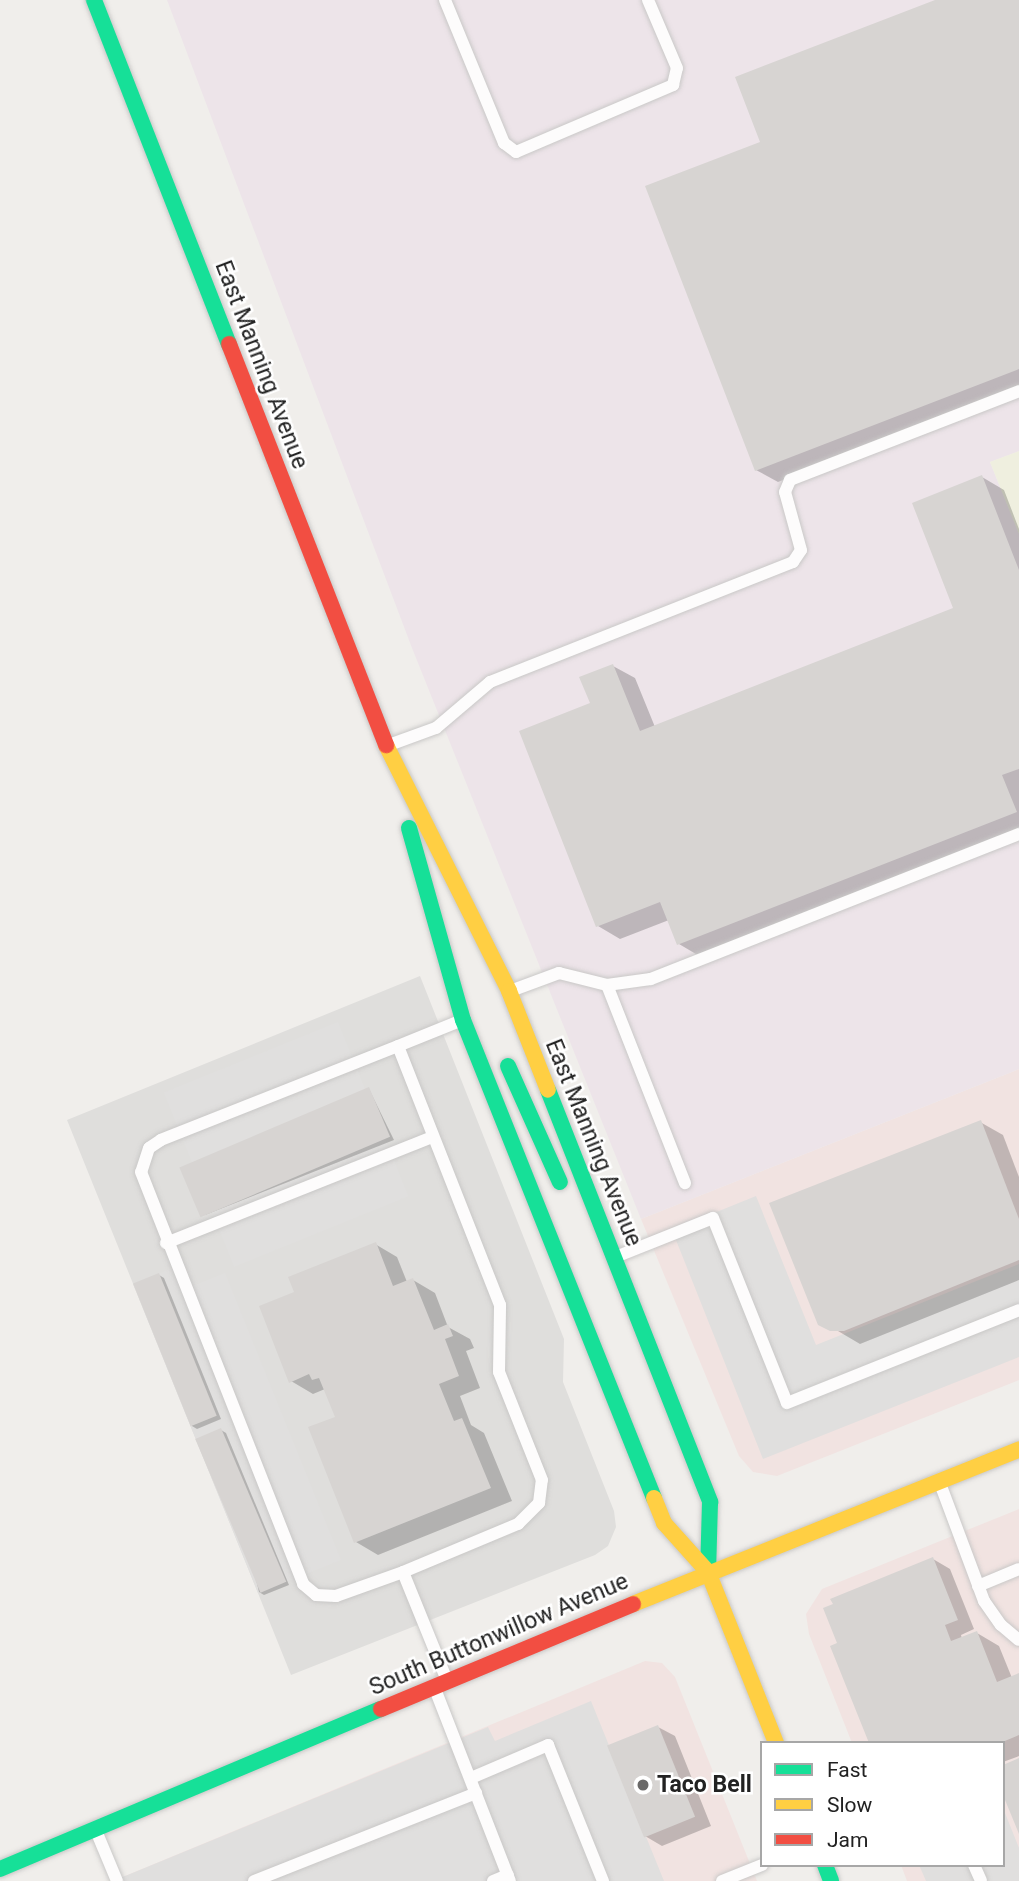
<!DOCTYPE html>
<html>
<head>
<meta charset="utf-8">
<style>
  body { margin:0 }
  #map { position:relative; width:1019px; height:1881px; overflow:hidden; background:#f0eeeb; font-family:Roboto,sans-serif }
  div>[style] { position:absolute }
  [style*='--x'] { left:calc(var(--x)*1px); top:calc(var(--y)*1px); width:calc(var(--w)*1px); rotate:calc(var(--a)*1deg) }
  .residential>* { inset:0; background:#dfdedc }
  .commercial>* { inset:0; background:#f1e3e1 }
  .industrial>* { inset:0; background:#ede4e9 }
  .farmland>* { inset:0; background:#efefdf }
  .parking>* { inset:0; background:#e0dfde; transform-origin:0 0 }
  .shadow>* { inset:0; background:#0003 }
  .building>* { inset:0; background:#d7d4d2; transform-origin:0 0 }
  .roads { filter:drop-shadow(0 0 2px #c9c8c7) drop-shadow(0 0 2px #c9c8c7) }
  .lane>* { height:12px; margin:-6px; padding:0 6px; transform-origin:6px; border-radius:6px; background:#fdfcfc }
  .fast>* { height:16px; margin:-8px; padding:0 8px; transform-origin:8px; border-radius:8px; background:#16e098 }
  .slow>* { height:16px; margin:-8px; padding:0 8px; transform-origin:8px; border-radius:8px; background:#ffcf43 }
  .jam>* { height:16px; margin:-8px; padding:0 8px; transform-origin:8px; border-radius:8px; background:#f24e42 }
  .dots>* { width:19px; height:19px; translate:-50% -50%; box-sizing:border-box; border:4px solid #fff; border-radius:50% }
  span { translate:-50% -50%; white-space:nowrap; text-align:center; line-height:1.15; -webkit-text-stroke:5px #fff; paint-order:stroke }
  .street-label { font-size:23px; color:#222 }
  .poi-label { font-size:23px; color:#222; font-weight:700 }
  .left { translate:0 -50%; text-align:left }
  .legend { position:absolute; left:760px; top:1741px; width:245px; height:126px; box-sizing:border-box; background:#fff; border:2px solid #a7a7a7; margin:0; padding:9px 12px; list-style:none; font-size:21px; color:#222 }
  .legend li { display:flex; align-items:center; gap:14px; height:35px }
  .legend b { width:35px; border:2px solid #a7a7a7 }
</style>
</head>
<body>
<div id="map">
  <div class="residential">
    <i style="clip-path:polygon(420px 976px,564px 1339px,563px 1382px,614px 1511px,616px 1527px,608px 1546px,595px 1555px,291px 1675px,67px 1120px)"></i>
  </div>
  <div class="commercial">
    <i style="clip-path:polygon(1019px 1069px,1019px 1380px,777px 1476px,753px 1472px,739px 1456px,641px 1219px)"></i>
    <i style="clip-path:polygon(1019px 1509px,1019px 1881px,907px 1881px,901px 1865px,1003px 1865px,1003px 1743px,852px 1743px,809px 1634px,806px 1614px,822px 1589px)"></i>
    <i style="clip-path:polygon(645px 1661px,662px 1663px,675px 1677px,757px 1881px,113px 1881px)"></i>
  </div>
  <div class="industrial">
    <i style="clip-path:polygon(167px 0,1019px 0,1019px 451px,990px 462px,1019px 534px,1019px 1069px,641px 1219px,412px 648px)"></i>
  </div>
  <div class="farmland">
    <i style="clip-path:polygon(1019px 451px,1019px 534px,990px 462px)"></i>
  </div>
  <div class="parking">
    <i style="left:338px;top:1022px;width:188px;height:188px;rotate:68deg"></i>
    <i style="clip-path:polygon(756px 1196px,816px 1345px,1019px 1264px,1019px 1357px,763px 1459px,672px 1230px)"></i>
    <i style="clip-path:polygon(175px 1267px,185px 1289px,225px 1273px,341px 1560px,258px 1593px,133px 1284px)"></i>
    <i style="clip-path:polygon(591px 1701px,664px 1881px,113px 1881px,488px 1727px,495px 1741px)"></i>
    <i style="clip-path:polygon(1003px 1808px,1019px 1848px,1019px 1881px,926px 1881px,919px 1865px,1003px 1865px)"></i>
  </div>
  <div class="shadow">
    <i style="clip-path:polygon(940px 0,1019px 0,1019px 389px,778px 482px,756px 470px,762px 143px)"></i>
    <i style="clip-path:polygon(982px 477px,1004px 490px,1019px 529px,1019px 832px,701px 957px,679px 944px,669px 920px,620px 939px,598px 926px,592px 704px,613px 666px,635px 678px,655px 727px,955px 609px)"></i>
    <i style="clip-path:polygon(369px 1089px,394px 1140px,205px 1215px,200px 1212px)"></i>
    <i style="clip-path:polygon(980px 1122px,1003px 1135px,1019px 1177px,1019px 1280px,860px 1344px,816px 1318px)"></i>
    <i style="clip-path:polygon(375px 1244px,397px 1257px,407px 1282px,413px 1280px,435px 1293px,448px 1327px,470px 1339px,474px 1348px,466px 1351px,480px 1388px,460px 1396px,471px 1425px,484px 1433px,512px 1501px,378px 1555px,356px 1542px,337px 1418px,325px 1389px,313px 1394px,291px 1381px,296px 1293px)"></i>
    <i style="clip-path:polygon(159px 1275px,164px 1278px,221px 1419px,197px 1429px,192px 1426px)"></i>
    <i style="clip-path:polygon(221px 1430px,226px 1433px,289px 1585px,264px 1595px,259px 1592px)"></i>
    <i style="clip-path:polygon(933px 1559px,950px 1569px,974px 1629px,961px 1635px,962px 1639px,977px 1633px,999px 1646px,1012px 1678px,1019px 1675px,1019px 1756px,1003px 1762px,1003px 1743px,871px 1743px,840px 1644px)"></i>
    <i style="clip-path:polygon(658px 1727px,675px 1736px,711px 1826px,662px 1846px,645px 1836px)"></i>
  </div>
  <div class="building">
    <i style="clip-path:polygon(935px 0,1019px 0,1019px 369px,755px 471px,645px 186px,760px 142px,735px 77px)"></i>
    <i style="clip-path:polygon(982px 475px,1019px 570px,1019px 769px,1002px 775px,1017px 812px,677px 945px,660px 902px,596px 927px,519px 731px,590px 703px,579px 677px,613px 664px,640px 731px,953px 608px,912px 503px)"></i>
    <i style="left:369px;top:1087px;width:54px;height:206px;rotate:67deg"></i>
    <i style="clip-path:polygon(981px 1120px,1019px 1219px,1019px 1260px,844px 1331px,830px 1331px,818px 1325px,769px 1203px)"></i>
    <i style="clip-path:polygon(376px 1242px,393px 1286px,413px 1278px,434px 1330px,448px 1324px,453px 1336px,445px 1339px,459px 1376px,439px 1384px,454px 1421px,462px 1418px,491px 1488px,354px 1543px,308px 1427px,335px 1417px,319px 1378px,312px 1380px,309px 1374px,289px 1383px,259px 1306px,294px 1292px,288px 1277px)"></i>
    <i style="left:159px;top:1273px;width:154px;height:28px;rotate:68deg"></i>
    <i style="left:221px;top:1428px;width:167px;height:28px;rotate:67deg"></i>
    <i style="clip-path:polygon(933px 1557px,958px 1620px,945px 1625px,951px 1641px,977px 1631px,997px 1682px,1019px 1673px,1019px 1735px,1000px 1743px,869px 1743px,830px 1646px,837px 1643px,823px 1608px,833px 1604px,830px 1599px)"></i>
    <i style="left:658px;top:1725px;width:99px;height:55px;rotate:68deg"></i>
    <i style="clip-path:polygon(1019px 1758px,1019px 1834px,1003px 1795px,1003px 1765px)"></i>
  </div>
  <div class="roads">
    <div class="lane">
      <i style="--x:445;--y:0;--w:155;--a:67.6"></i>
      <i style="--x:504;--y:143;--w:15;--a:37"></i>
      <i style="--x:516;--y:152;--w:171;--a:-23.1"></i>
      <i style="--x:673;--y:85;--w:17;--a:-77"></i>
      <i style="--x:677;--y:68;--w:74;--a:-113.1"></i>
      <i style="--x:389;--y:745;--w:50;--a:-19.9"></i>
      <i style="--x:436;--y:728;--w:71;--a:-40.4"></i>
      <i style="--x:490;--y:682;--w:326;--a:-21.6"></i>
      <i style="--x:793;--y:562;--w:14;--a:-56"></i>
      <i style="--x:801;--y:550;--w:60;--a:-105.4"></i>
      <i style="--x:785;--y:492;--w:13;--a:-67"></i>
      <i style="--x:790;--y:480;--w:246;--a:-21.2"></i>
      <i style="--x:607;--y:985;--w:213;--a:68.5"></i>
      <i style="--x:513;--y:990;--w:49;--a:-20.3"></i>
      <i style="--x:559;--y:973;--w:49;--a:14"></i>
      <i style="--x:607;--y:985;--w:44;--a:-7.8"></i>
      <i style="--x:651;--y:979;--w:396;--a:-21.5"></i>
      <i style="--x:398;--y:1046;--w:255;--a:158.4"></i>
      <i style="--x:161;--y:1140;--w:14;--a:146"></i>
      <i style="--x:149;--y:1148;--w:25;--a:108"></i>
      <i style="--x:141;--y:1172;--w:443;--a:68.5"></i>
      <i style="--x:303;--y:1584;--w:17;--a:40"></i>
      <i style="--x:316;--y:1595;--w:20;--a:3"></i>
      <i style="--x:336;--y:1596;--w:71;--a:-19.7"></i>
      <i style="--x:166;--y:1243;--w:286;--a:-21.7"></i>
      <i style="--x:618;--y:1256;--w:102;--a:-21.8"></i>
      <i style="--x:713;--y:1218;--w:199;--a:68.2"></i>
      <i style="--x:787;--y:1403;--w:250;--a:-21.8"></i>
      <i style="--x:941;--y:1486;--w:123;--a:69.5"></i>
      <i style="--x:984;--y:1601;--w:29;--a:55"></i>
      <i style="--x:1001;--y:1625;--w:23;--a:40"></i>
      <i style="--x:978;--y:1586;--w:44;--a:-22.5"></i>
      <i style="--x:446;--y:1678;--w:114;--a:-112.1"></i>
      <i style="--x:403;--y:1572;--w:125;--a:-22.7"></i>
      <i style="--x:518;--y:1524;--w:30;--a:-45"></i>
      <i style="--x:539;--y:1503;--w:23;--a:-83"></i>
      <i style="--x:542;--y:1480;--w:116;--a:-111.7"></i>
      <i style="--x:499;--y:1372;--w:67;--a:-89.1"></i>
      <i style="--x:500;--y:1305;--w:278;--a:-111.5"></i>
      <i style="--x:398;--y:1046;--w:67;--a:-22"></i>
      <i style="--x:435;--y:1689;--w:206;--a:68.7"></i>
      <i style="--x:471;--y:1778;--w:84;--a:-23.2"></i>
      <i style="--x:548;--y:1745;--w:147;--a:68"></i>
      <i style="--x:97;--y:1833;--w:52;--a:67.4"></i>
      <i style="--x:974;--y:1865;--w:17;--a:66"></i>
      <i style="--x:254;--y:1881;--w:239;--a:-21.6"></i>
      <i style="--x:493;--y:1881;--w:16;--a:-22"></i>
      <i style="--x:722;--y:1881;--w:43;--a:-21.8"></i>
    </div>
    <div class="fast">
      <i style="--x:94;--y:0;--w:370;--a:68.6"></i>
      <i style="--x:409;--y:828;--w:199;--a:74.3"></i>
      <i style="--x:463;--y:1020;--w:515;--a:68.22"></i>
      <i style="--x:508;--y:1066;--w:127;--a:65.9"></i>
      <i style="--x:548;--y:1090;--w:443;--a:68.5"></i>
      <i style="--x:710;--y:1502;--w:70;--a:91.6"></i>
      <i style="--x:825;--y:1865;--w:17;--a:69"></i>
      <i style="--x:0;--y:1869;--w:413;--a:-22.8"></i>
    </div>
    <div class="slow">
      <i style="--x:386;--y:745;--w:275;--a:63.4"></i>
      <i style="--x:509;--y:991;--w:106;--a:68.5"></i>
      <i style="--x:654;--y:1498;--w:27;--a:68"></i>
      <i style="--x:664;--y:1523;--w:66;--a:48.1"></i>
      <i style="--x:708;--y:1572;--w:184;--a:68.3"></i>
      <i style="--x:633;--y:1604;--w:416;--a:-21.8"></i>
    </div>
    <div class="jam">
      <i style="--x:229;--y:344;--w:431;--a:68.6"></i>
      <i style="--x:381;--y:1709;--w:273;--a:-22.6"></i>
    </div>
  </div>
  <div class="dots">
    <i style="left:643px;top:1785px;background:#6a6968"></i>
  </div>
  <div class="street-label">
    <span style="left:261px;top:365px;rotate:69deg">East Manning Avenue</span>
    <span style="left:593px;top:1143px;rotate:68deg">East Manning Avenue</span>
    <span style="left:499px;top:1635px;rotate:-23deg">South Buttonwillow Avenue</span>
  </div>
  <div class="poi-label">
    <span class="left" style="left:657px;top:1785px">Taco Bell</span>
  </div>
  <ul class="legend">
  <li><b style="height:9px;background:#16e098"></b>Fast</li>
  <li><b style="height:9px;background:#ffcf43"></b>Slow</li>
  <li><b style="height:9px;background:#f24e42"></b>Jam</li>
  </ul>
</div>
</body>
</html>
